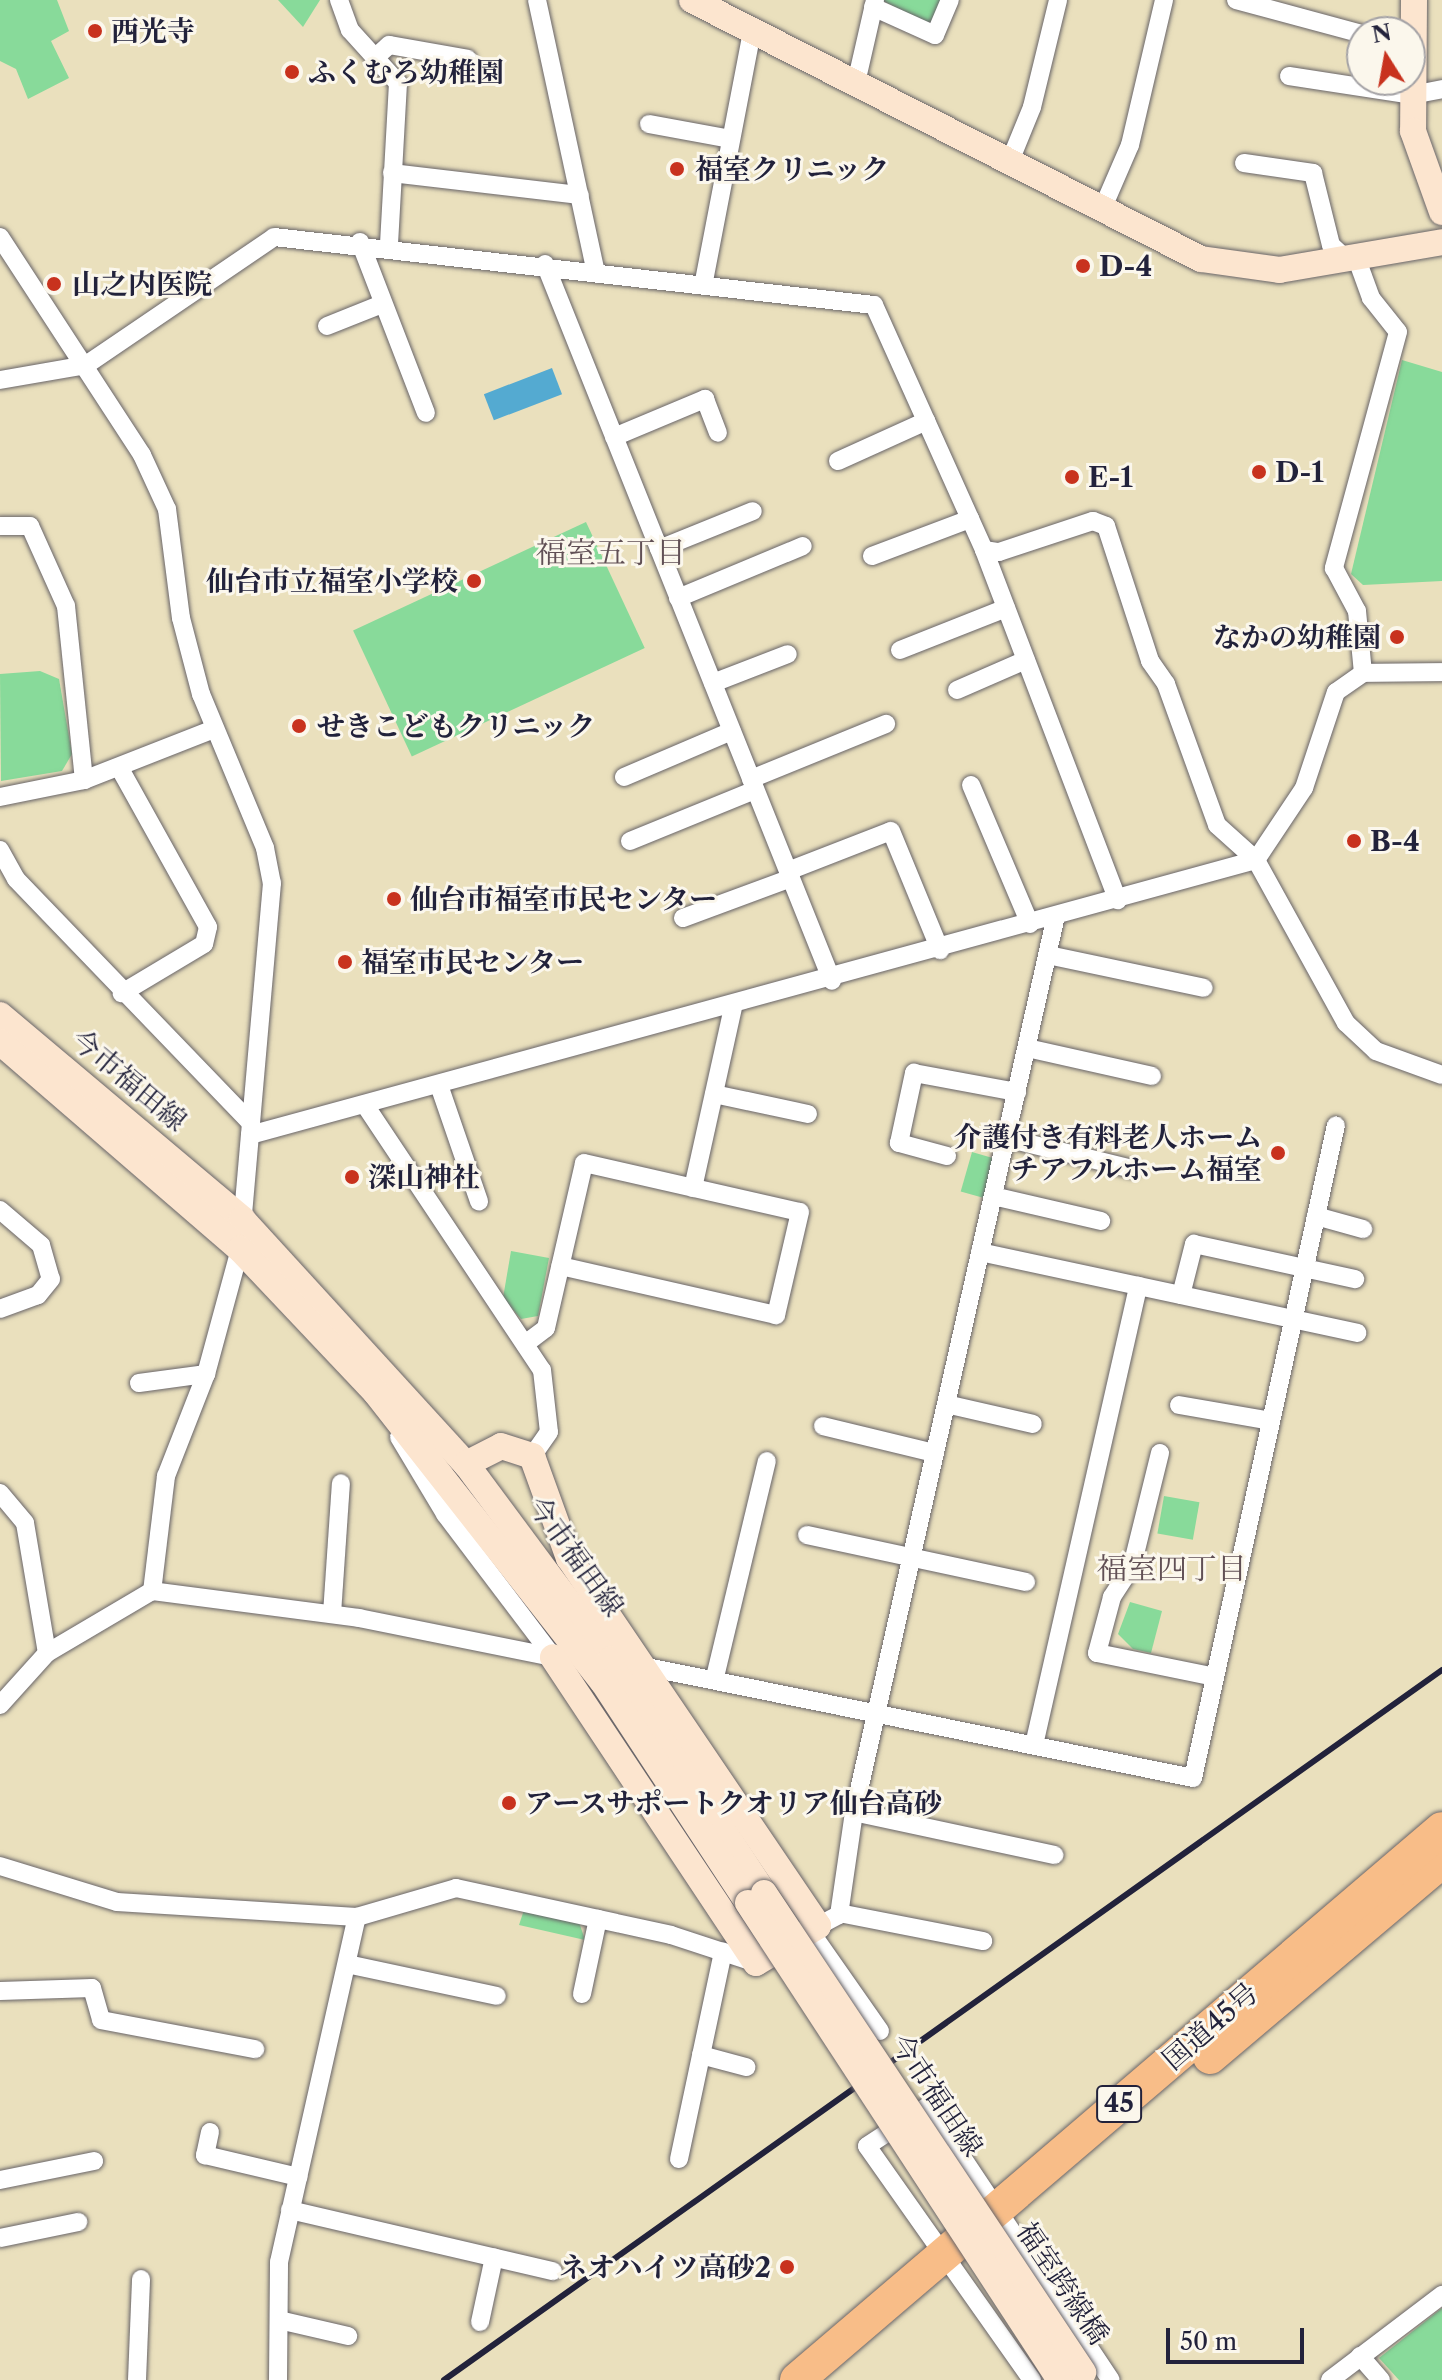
<!DOCTYPE html>
<html>
<head>
<meta charset="utf-8">
<style>
  body { margin:0 }
  #map { position:relative; width:1442px; height:2380px; overflow:hidden; background:#eae0bd; font-family:"Libre Caslon Text","Noto Serif JP",serif }
  div>[style] { position:absolute }
  [style*='--x'] { left:calc(var(--x)*1px); top:calc(var(--y)*1px); width:calc(var(--w)*1px); rotate:calc(var(--a)*1deg) }
  .green>* { inset:0; background:#88da9a; transform-origin:0 0 }
  .water>* { inset:0; background:#54aad1; transform-origin:0 0 }
  .roads { filter:drop-shadow(0 0 2px #686468) drop-shadow(0 0 2px #686468) }
  .street>* { height:18px; margin:-9px; padding:0 9px; transform-origin:9px; border-radius:9px; background:#fff }
  .secondary>* { height:26px; margin:-13px; padding:0 13px; transform-origin:13px; border-radius:13px; background:#fce5cf }
  .highway>* { height:34px; margin:-17px; padding:0 17px; transform-origin:17px; border-radius:17px; background:#f8bd88 }
  .rail>* { height:6px; margin:-3px; padding:0 3px; transform-origin:3px; border-radius:3px; background:#22223b }
  .bridges { filter:drop-shadow(0 0 2px #686468) drop-shadow(0 0 2px #686468) }
  .secondary-bridge>* { height:26px; margin:-13px; padding:0 13px; transform-origin:13px; border-radius:13px; background:#fce5cf }
  .dots>* { width:22px; height:22px; translate:-50% -50%; box-sizing:border-box; border:4px solid #fbf7ec; border-radius:50% }
  span { translate:-50% -50%; white-space:nowrap; text-align:center; line-height:1.15; -webkit-text-stroke:6px #fbf7ec; paint-order:stroke }
  .shield-label span { padding:2px 6px; background:#fbf7ec; border:2px solid; border-radius:6px; -webkit-text-stroke-width:0 }
  .shield-label { font-size:26px; color:#22223b; font-weight:700 }
  .poi-label { font-size:28px; color:#22223b; font-weight:700 }
  .left { translate:0 -50%; text-align:left }
  .right { translate:-100% -50%; text-align:right }
  .street-label { font-size:28px; color:#22223b }
  .neighbourhood-label { font-size:30px; color:#615055 }
  .north { position:absolute; left:1346px; top:16px; width:80px; height:80px; box-sizing:border-box; background:#fbf7ec; border:2px solid #a4a2a5; border-radius:50%; rotate:349deg; font-size:22px; font-weight:700; line-height:32px; text-align:center; color:#22223b }
  .north::after { content:''; display:block; margin:auto; width:28px; height:36px; background:#c8321e; clip-path:polygon(50% 0,100% 100%,50% 72%,0 100%) }
  .scale { position:absolute; left:1166px; top:2328px; width:138px; height:36px; box-sizing:border-box; border:4px solid #22223b; border-top:0; padding-left:10px; font-size:24px; line-height:28px; white-space:nowrap; color:#22223b; -webkit-text-stroke:6px #fbf7ec; paint-order:stroke }
</style>
</head>
<body>
<div id="map">
  <div class="green">
    <i style="clip-path:polygon(0 0,57px 0,69px 31px,51px 41px,69px 78px,28px 99px,16px 69px,0 61px)"></i>
    <i style="clip-path:polygon(278px 0,320px 0,303px 27px)"></i>
    <i style="clip-path:polygon(882px 0,945px 0,935px 29px)"></i>
    <i style="clip-path:polygon(1402px 360px,1442px 372px,1442px 581px,1363px 585px,1351px 574px)"></i>
    <i style="left:586px;top:522px;width:139px;height:257px;rotate:65deg"></i>
    <i style="clip-path:polygon(40px 671px,59px 679px,72px 754px,62px 771px,1px 781px,0 674px)"></i>
    <i style="left:972px;top:1152px;width:26px;height:41px;rotate:16deg"></i>
    <i style="clip-path:polygon(511px 1251px,549px 1258px,538px 1316px,521px 1319px,503px 1298px)"></i>
    <i style="left:1164px;top:1496px;width:36px;height:38px;rotate:10deg"></i>
    <i style="clip-path:polygon(1130px 1602px,1162px 1611px,1151px 1653px,1133px 1649px,1118px 1634px)"></i>
    <i style="clip-path:polygon(525px 1907px,578px 1919px,585px 1940px,519px 1925px)"></i>
    <i style="clip-path:polygon(1442px 2308px,1442px 2380px,1399px 2380px,1379px 2358px)"></i>
  </div>
  <div class="water">
    <i style="left:552px;top:368px;width:28px;height:73px;rotate:69deg"></i>
  </div>
  <div class="roads">
    <div class="street">
      <i style="--x:339;--y:0;--w:32;--a:70"></i>
      <i style="--x:350;--y:30;--w:72;--a:47.8"></i>
      <i style="--x:398;--y:83;--w:162;--a:93.2"></i>
      <i style="--x:537;--y:0;--w:275;--a:77.8"></i>
      <i style="--x:1236;--y:0;--w:131;--a:15.1"></i>
      <i style="--x:873;--y:7;--w:68;--a:24.3"></i>
      <i style="--x:935;--y:35;--w:38;--a:-67"></i>
      <i style="--x:378;--y:55;--w:15;--a:-42"></i>
      <i style="--x:389;--y:45;--w:80;--a:10"></i>
      <i style="--x:1289;--y:76;--w:124;--a:8.8"></i>
      <i style="--x:1412;--y:95;--w:31;--a:-11"></i>
      <i style="--x:856;--y:83;--w:85;--a:-77.1"></i>
      <i style="--x:649;--y:124;--w:83;--a:10.4"></i>
      <i style="--x:1010;--y:161;--w:58;--a:-67.8"></i>
      <i style="--x:1032;--y:107;--w:110;--a:-76.3"></i>
      <i style="--x:1244;--y:163;--w:70;--a:8.2"></i>
      <i style="--x:1313;--y:173;--w:74;--a:76"></i>
      <i style="--x:1331;--y:245;--w:16;--a:43"></i>
      <i style="--x:392;--y:173;--w:189;--a:6.7"></i>
      <i style="--x:1101;--y:212;--w:73;--a:-66.6"></i>
      <i style="--x:1130;--y:145;--w:149;--a:-76.8"></i>
      <i style="--x:0;--y:237;--w:260;--a:56.9"></i>
      <i style="--x:142;--y:455;--w:60;--a:65.2"></i>
      <i style="--x:167;--y:509;--w:110;--a:82.7"></i>
      <i style="--x:181;--y:618;--w:79;--a:75.3"></i>
      <i style="--x:201;--y:694;--w:167;--a:67.4"></i>
      <i style="--x:265;--y:848;--w:36;--a:79"></i>
      <i style="--x:272;--y:883;--w:367;--a:95"></i>
      <i style="--x:240;--y:1249;--w:130;--a:105.2"></i>
      <i style="--x:206;--y:1374;--w:110;--a:111.4"></i>
      <i style="--x:166;--y:1476;--w:116;--a:96.9"></i>
      <i style="--x:152;--y:1591;--w:122;--a:149.4"></i>
      <i style="--x:47;--y:1653;--w:70;--a:132.1"></i>
      <i style="--x:360;--y:242;--w:183;--a:68.9"></i>
      <i style="--x:1355;--y:254;--w:47;--a:70"></i>
      <i style="--x:1371;--y:298;--w:43;--a:51.5"></i>
      <i style="--x:1398;--y:332;--w:245;--a:105.2"></i>
      <i style="--x:1334;--y:568;--w:49;--a:61.9"></i>
      <i style="--x:1357;--y:611;--w:62;--a:84.5"></i>
      <i style="--x:545;--y:264;--w:772;--a:68.18"></i>
      <i style="--x:704;--y:281;--w:259;--a:-79.1"></i>
      <i style="--x:327;--y:326;--w:59;--a:-21.8"></i>
      <i style="--x:0;--y:380;--w:87;--a:-9.9"></i>
      <i style="--x:86;--y:365;--w:227;--a:-34.2"></i>
      <i style="--x:274;--y:237;--w:604;--a:6.47"></i>
      <i style="--x:874;--y:305;--w:269;--a:65.8"></i>
      <i style="--x:984;--y:550;--w:15;--a:8"></i>
      <i style="--x:999;--y:552;--w:99;--a:-18.3"></i>
      <i style="--x:1093;--y:521;--w:14;--a:21"></i>
      <i style="--x:1106;--y:526;--w:142;--a:71.9"></i>
      <i style="--x:1150;--y:661;--w:28;--a:55"></i>
      <i style="--x:1166;--y:684;--w:150;--a:70.1"></i>
      <i style="--x:1217;--y:825;--w:52;--a:41.9"></i>
      <i style="--x:1256;--y:860;--w:186;--a:61.1"></i>
      <i style="--x:1346;--y:1023;--w:41;--a:43"></i>
      <i style="--x:1376;--y:1051;--w:70;--a:20"></i>
      <i style="--x:614;--y:437;--w:99;--a:-22.7"></i>
      <i style="--x:705;--y:399;--w:36;--a:69"></i>
      <i style="--x:838;--y:461;--w:97;--a:-24.4"></i>
      <i style="--x:0;--y:526;--w:30;--a:0"></i>
      <i style="--x:30;--y:526;--w:88;--a:65.8"></i>
      <i style="--x:66;--y:606;--w:175;--a:84.1"></i>
      <i style="--x:659;--y:549;--w:101;--a:-22"></i>
      <i style="--x:984;--y:550;--w:375;--a:69.1"></i>
      <i style="--x:872;--y:556;--w:105;--a:-20.7"></i>
      <i style="--x:678;--y:598;--w:135;--a:-22.6"></i>
      <i style="--x:900;--y:650;--w:114;--a:-21.6"></i>
      <i style="--x:713;--y:683;--w:80;--a:-21.1"></i>
      <i style="--x:957;--y:690;--w:75;--a:-23.5"></i>
      <i style="--x:119;--y:767;--w:183;--a:60.9"></i>
      <i style="--x:208;--y:927;--w:17;--a:103"></i>
      <i style="--x:204;--y:944;--w:96;--a:149.1"></i>
      <i style="--x:624;--y:777;--w:117;--a:-23.1"></i>
      <i style="--x:751;--y:779;--w:146;--a:-22.2"></i>
      <i style="--x:971;--y:785;--w:151;--a:67"></i>
      <i style="--x:0;--y:797;--w:86;--a:-11.4"></i>
      <i style="--x:84;--y:780;--w:140;--a:-21.4"></i>
      <i style="--x:630;--y:841;--w:135;--a:-22.2"></i>
      <i style="--x:0;--y:850;--w:33;--a:61"></i>
      <i style="--x:16;--y:879;--w:337;--a:46.1"></i>
      <i style="--x:788;--y:871;--w:110;--a:-21.2"></i>
      <i style="--x:891;--y:831;--w:129;--a:67.6"></i>
      <i style="--x:683;--y:918;--w:115;--a:-20.3"></i>
      <i style="--x:1048;--y:955;--w:159;--a:11.9"></i>
      <i style="--x:1027;--y:1048;--w:128;--a:12.6"></i>
      <i style="--x:440;--y:1088;--w:120;--a:71"></i>
      <i style="--x:714;--y:1094;--w:96;--a:12"></i>
      <i style="--x:367;--y:1108;--w:315;--a:56.3"></i>
      <i style="--x:542;--y:1370;--w:62;--a:83.6"></i>
      <i style="--x:549;--y:1432;--w:29;--a:125"></i>
      <i style="--x:250;--y:1135;--w:1043;--a:-15.29"></i>
      <i style="--x:1256;--y:860;--w:87;--a:-56.3"></i>
      <i style="--x:1304;--y:788;--w:101;--a:-71.6"></i>
      <i style="--x:1336;--y:692;--w:33;--a:-35"></i>
      <i style="--x:1363;--y:673;--w:79;--a:-0.7"></i>
      <i style="--x:1006;--y:1138;--w:130;--a:13.8"></i>
      <i style="--x:947;--y:1156;--w:50;--a:-164.8"></i>
      <i style="--x:899;--y:1143;--w:72;--a:-77.9"></i>
      <i style="--x:914;--y:1073;--w:105;--a:10.5"></i>
      <i style="--x:693;--y:1188;--w:184;--a:-77.5"></i>
      <i style="--x:993;--y:1196;--w:111;--a:13"></i>
      <i style="--x:0;--y:1210;--w:54;--a:40.5"></i>
      <i style="--x:41;--y:1245;--w:35;--a:74"></i>
      <i style="--x:51;--y:1279;--w:21;--a:129"></i>
      <i style="--x:38;--y:1295;--w:40;--a:159.8"></i>
      <i style="--x:1316;--y:1216;--w:49;--a:15.5"></i>
      <i style="--x:980;--y:1252;--w:386;--a:12.1"></i>
      <i style="--x:1181;--y:1295;--w:53;--a:-75.7"></i>
      <i style="--x:1194;--y:1244;--w:165;--a:12.3"></i>
      <i style="--x:525;--y:1344;--w:26;--a:-37"></i>
      <i style="--x:546;--y:1328;--w:169;--a:-77"></i>
      <i style="--x:584;--y:1163;--w:221;--a:12.8"></i>
      <i style="--x:800;--y:1212;--w:106;--a:103.1"></i>
      <i style="--x:776;--y:1315;--w:221;--a:-167.2"></i>
      <i style="--x:139;--y:1383;--w:68;--a:-7.7"></i>
      <i style="--x:946;--y:1404;--w:89;--a:12.9"></i>
      <i style="--x:1179;--y:1405;--w:93;--a:9.9"></i>
      <i style="--x:823;--y:1426;--w:115;--a:13.6"></i>
      <i style="--x:399;--y:1437;--w:90;--a:59.1"></i>
      <i style="--x:445;--y:1514;--w:179;--a:52.9"></i>
      <i style="--x:1160;--y:1453;--w:116;--a:103.9"></i>
      <i style="--x:1132;--y:1566;--w:37;--a:123"></i>
      <i style="--x:1112;--y:1597;--w:58;--a:105"></i>
      <i style="--x:1097;--y:1653;--w:120;--a:11.5"></i>
      <i style="--x:0;--y:1493;--w:39;--a:50"></i>
      <i style="--x:25;--y:1523;--w:132;--a:80.4"></i>
      <i style="--x:807;--y:1535;--w:224;--a:12.1"></i>
      <i style="--x:152;--y:1591;--w:209;--a:7.4"></i>
      <i style="--x:359;--y:1618;--w:198;--a:11.4"></i>
      <i style="--x:332;--y:1614;--w:131;--a:-86.1"></i>
      <i style="--x:647;--y:1667;--w:557;--a:11.49"></i>
      <i style="--x:1193;--y:1778;--w:668;--a:-77.65"></i>
      <i style="--x:715;--y:1677;--w:222;--a:-76.5"></i>
      <i style="--x:1034;--y:1745;--w:471;--a:-77.2"></i>
      <i style="--x:854;--y:1812;--w:205;--a:12.1"></i>
      <i style="--x:0;--y:1866;--w:122;--a:17.1"></i>
      <i style="--x:117;--y:1902;--w:240;--a:3.6"></i>
      <i style="--x:357;--y:1917;--w:103;--a:-16.3"></i>
      <i style="--x:456;--y:1888;--w:220;--a:12.3"></i>
      <i style="--x:671;--y:1935;--w:89;--a:18.2"></i>
      <i style="--x:839;--y:1913;--w:147;--a:11"></i>
      <i style="--x:818;--y:1926;--w:24;--a:-28"></i>
      <i style="--x:839;--y:1915;--w:104;--a:-81.7"></i>
      <i style="--x:854;--y:1812;--w:918;--a:-77.3"></i>
      <i style="--x:810;--y:1931;--w:122;--a:55"></i>
      <i style="--x:347;--y:1964;--w:153;--a:12"></i>
      <i style="--x:0;--y:1991;--w:92;--a:-1.9"></i>
      <i style="--x:92;--y:1988;--w:33;--a:74"></i>
      <i style="--x:101;--y:2020;--w:157;--a:10.7"></i>
      <i style="--x:582;--y:1994;--w:77;--a:-78"></i>
      <i style="--x:701;--y:2055;--w:47;--a:14.9"></i>
      <i style="--x:210;--y:2132;--w:24;--a:102"></i>
      <i style="--x:205;--y:2155;--w:96;--a:13.3"></i>
      <i style="--x:679;--y:2159;--w:212;--a:-78"></i>
      <i style="--x:0;--y:2180;--w:96;--a:-11.4"></i>
      <i style="--x:290;--y:2210;--w:270;--a:13.1"></i>
      <i style="--x:0;--y:2238;--w:80;--a:-11.6"></i>
      <i style="--x:279;--y:2320;--w:71;--a:13.1"></i>
      <i style="--x:480;--y:2322;--w:66;--a:-77.8"></i>
      <i style="--x:1360;--y:2356;--w:32;--a:49"></i>
      <i style="--x:137;--y:2380;--w:101;--a:-87.7"></i>
      <i style="--x:278;--y:2380;--w:118;--a:-89.5"></i>
      <i style="--x:279;--y:2262;--w:354;--a:-77.3"></i>
      <i style="--x:1032;--y:2380;--w:286;--a:-125.2"></i>
      <i style="--x:867;--y:2146;--w:73;--a:-33.3"></i>
      <i style="--x:928;--y:2106;--w:329;--a:56.3"></i>
      <i style="--x:1330;--y:2380;--w:141;--a:-37.2"></i>
    </div>
    <div class="secondary">
      <i style="--x:692;--y:0;--w:571;--a:26.97"></i>
      <i style="--x:1201;--y:259;--w:79;--a:8"></i>
      <i style="--x:1279;--y:270;--w:165;--a:-9.7"></i>
      <i style="--x:1414;--y:0;--w:131;--a:90.4"></i>
      <i style="--x:1413;--y:131;--w:86;--a:70.3"></i>
      <i style="--x:0;--y:1015;--w:317;--a:40.1"></i>
      <i style="--x:242;--y:1219;--w:332;--a:47.6"></i>
      <i style="--x:466;--y:1464;--w:243;--a:53.4"></i>
      <i style="--x:611;--y:1659;--w:280;--a:56.8"></i>
      <i style="--x:0;--y:1042;--w:317;--a:40.8"></i>
      <i style="--x:240;--y:1249;--w:198;--a:46.6"></i>
      <i style="--x:376;--y:1393;--w:367;--a:51.9"></i>
      <i style="--x:603;--y:1682;--w:264;--a:56.7"></i>
      <i style="--x:466;--y:1464;--w:39;--a:-27"></i>
      <i style="--x:501;--y:1446;--w:33;--a:18"></i>
      <i style="--x:532;--y:1456;--w:109;--a:70.1"></i>
      <i style="--x:569;--y:1558;--w:444;--a:55.9"></i>
      <i style="--x:818;--y:1926;--w:72;--a:149.2"></i>
      <i style="--x:756;--y:1963;--w:367;--a:-123.6"></i>
    </div>
    <div class="highway">
      <i style="--x:1210;--y:2057;--w:304;--a:-40.2"></i>
      <i style="--x:797;--y:2380;--w:848;--a:-40.51"></i>
    </div>
  </div>
  <div class="rail">
    <i style="--x:444;--y:2380;--w:1225;--a:-35.43"></i>
  </div>
  <div class="bridges">
    <div class="secondary-bridge">
      <i style="--x:764;--y:1893;--w:576;--a:56.34"></i>
      <i style="--x:748;--y:1903;--w:570;--a:56.81"></i>
    </div>
  </div>
  <div class="dots">
    <i style="left:95px;top:31px;background:#c8321e"></i>
    <i style="left:292px;top:72px;background:#c8321e"></i>
    <i style="left:677px;top:169px;background:#c8321e"></i>
    <i style="left:1083px;top:266px;background:#c8321e"></i>
    <i style="left:54px;top:284px;background:#c8321e"></i>
    <i style="left:1259px;top:472px;background:#c8321e"></i>
    <i style="left:1072px;top:477px;background:#c8321e"></i>
    <i style="left:474px;top:581px;background:#c8321e"></i>
    <i style="left:1397px;top:637px;background:#c8321e"></i>
    <i style="left:299px;top:726px;background:#c8321e"></i>
    <i style="left:1354px;top:841px;background:#c8321e"></i>
    <i style="left:394px;top:899px;background:#c8321e"></i>
    <i style="left:345px;top:962px;background:#c8321e"></i>
    <i style="left:1278px;top:1153px;background:#c8321e"></i>
    <i style="left:352px;top:1177px;background:#c8321e"></i>
    <i style="left:509px;top:1803px;background:#c8321e"></i>
    <i style="left:787px;top:2267px;background:#c8321e"></i>
  </div>
  <div class="shield-label">
    <span style="left:1119px;top:2104px">45</span>
  </div>
  <div class="poi-label">
    <span class="left" style="left:111px;top:31px">西光寺</span>
    <span class="left" style="left:308px;top:72px">ふくむろ幼稚園</span>
    <span class="left" style="left:695px;top:169px">福室クリニック</span>
    <span class="left" style="left:1099px;top:266px">D-4</span>
    <span class="left" style="left:72px;top:284px">山之内医院</span>
    <span class="left" style="left:1275px;top:472px">D-1</span>
    <span class="left" style="left:1088px;top:477px">E-1</span>
    <span class="right" style="left:458px;top:581px">仙台市立福室小学校</span>
    <span class="right" style="left:1381px;top:637px">なかの幼稚園</span>
    <span class="left" style="left:317px;top:726px">せきこどもクリニック</span>
    <span class="left" style="left:1370px;top:841px">B-4</span>
    <span class="left" style="left:410px;top:899px">仙台市福室市民センター</span>
    <span class="left" style="left:361px;top:962px">福室市民センター</span>
    <span class="right" style="left:1262px;top:1153px">介護付き有料老人ホーム<br>チアフルホーム福室</span>
    <span class="left" style="left:368px;top:1177px">深山神社</span>
    <span class="left" style="left:525px;top:1803px">アースサポートクオリア仙台高砂</span>
    <span class="right" style="left:771px;top:2267px">ネオハイツ高砂2</span>
  </div>
  <div class="street-label">
    <span style="left:129px;top:1080px;rotate:40deg">今市福田線</span>
    <span style="left:576px;top:1556px;rotate:54deg">今市福田線</span>
    <span style="left:1210px;top:2026px;rotate:-41deg">国道45号</span>
    <span style="left:937px;top:2095px;rotate:56deg">今市福田線</span>
    <span style="left:1063px;top:2283px;rotate:56deg">福室跨線橋</span>
  </div>
  <div class="neighbourhood-label">
    <span style="left:611px;top:553px">福室五丁目</span>
    <span style="left:1172px;top:1569px">福室四丁目</span>
  </div>
  <div class="north">N</div>
  <div class="scale">50 m</div>
</div>
</body>
</html>
